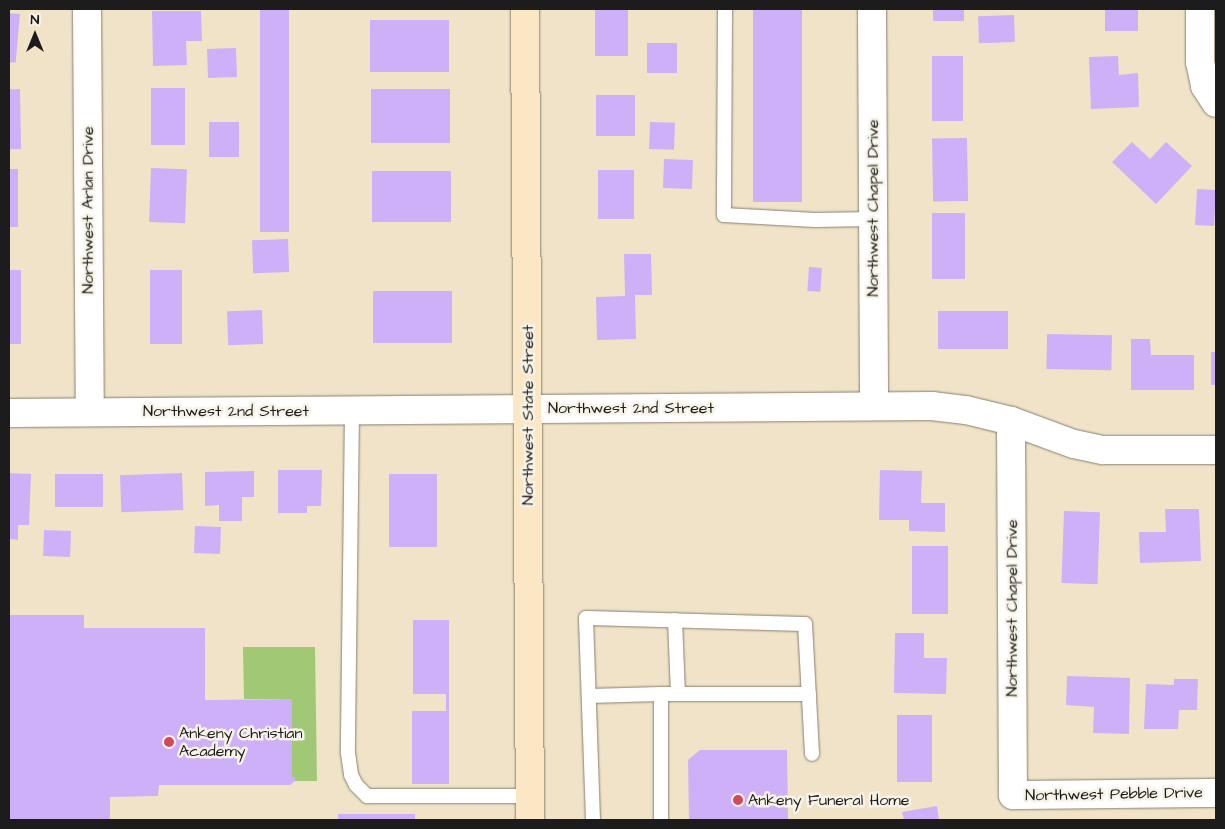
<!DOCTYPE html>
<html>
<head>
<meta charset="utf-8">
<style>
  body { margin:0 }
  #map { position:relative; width:1225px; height:829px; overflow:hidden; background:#f1e3c8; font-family:"Architects Daughter",sans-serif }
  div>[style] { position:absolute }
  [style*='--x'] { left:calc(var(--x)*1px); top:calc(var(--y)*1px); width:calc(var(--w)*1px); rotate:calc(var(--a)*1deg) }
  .green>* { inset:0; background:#a1c874 }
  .building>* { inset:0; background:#ceb0f8; transform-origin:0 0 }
  .roads { filter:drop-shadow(0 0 1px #868072) drop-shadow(0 0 1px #868072) }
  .lane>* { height:14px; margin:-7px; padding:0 7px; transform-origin:7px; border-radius:7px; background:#fff }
  .street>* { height:28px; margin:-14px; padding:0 14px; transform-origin:14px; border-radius:14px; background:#fff }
  .secondary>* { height:28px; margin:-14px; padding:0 14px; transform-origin:14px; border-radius:14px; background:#fbe7c3 }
  .dots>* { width:14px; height:14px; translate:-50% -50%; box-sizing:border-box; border:2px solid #f7f3e8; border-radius:50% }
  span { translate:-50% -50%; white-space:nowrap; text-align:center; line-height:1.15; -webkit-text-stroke:5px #f7f3e8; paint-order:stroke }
  .street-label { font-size:16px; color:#1c1c1c }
  .poi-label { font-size:16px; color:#1c1c1c }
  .left { translate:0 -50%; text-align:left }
  .frame { position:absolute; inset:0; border:10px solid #1c1c1c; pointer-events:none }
  .north { position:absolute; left:10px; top:10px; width:50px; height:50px; -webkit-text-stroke:4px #f7f3e8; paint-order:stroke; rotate:0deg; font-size:14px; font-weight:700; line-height:20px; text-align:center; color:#1c1c1c }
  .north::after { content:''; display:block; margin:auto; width:18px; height:22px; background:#1c1c1c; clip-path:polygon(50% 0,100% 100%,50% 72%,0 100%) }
</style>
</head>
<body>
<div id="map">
  <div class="green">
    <i style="clip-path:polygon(243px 647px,315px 647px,317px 781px,295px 781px,292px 777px,292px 699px,244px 699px)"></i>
  </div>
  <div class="building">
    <i style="left:260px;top:9px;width:29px;height:223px"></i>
    <i style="left:595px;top:9px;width:33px;height:47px"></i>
    <i style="left:753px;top:9px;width:49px;height:193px"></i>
    <i style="left:933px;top:9px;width:31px;height:12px"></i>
    <i style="left:1105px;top:9px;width:33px;height:22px"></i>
    <i style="clip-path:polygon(152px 11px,201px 11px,202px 41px,186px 41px,187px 65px,153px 66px)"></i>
    <i style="left:9px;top:13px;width:11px;height:49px;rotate:5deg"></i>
    <i style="left:1014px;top:15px;width:27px;height:36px;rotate:88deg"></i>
    <i style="left:370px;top:20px;width:79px;height:52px"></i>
    <i style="left:677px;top:43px;width:30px;height:30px;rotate:90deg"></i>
    <i style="left:236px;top:48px;width:29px;height:29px;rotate:88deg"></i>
    <i style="left:932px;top:56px;width:31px;height:65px"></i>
    <i style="clip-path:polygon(1118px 56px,1119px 75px,1138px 73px,1139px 107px,1091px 109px,1089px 57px)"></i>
    <i style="left:185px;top:88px;width:57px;height:34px;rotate:90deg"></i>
    <i style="left:20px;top:89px;width:60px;height:11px;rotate:89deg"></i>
    <i style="left:450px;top:89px;width:54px;height:79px;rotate:90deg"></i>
    <i style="left:596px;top:95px;width:39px;height:41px"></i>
    <i style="left:209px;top:122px;width:30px;height:35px"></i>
    <i style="left:650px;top:122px;width:25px;height:27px;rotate:2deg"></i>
    <i style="left:967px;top:138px;width:63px;height:35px;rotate:89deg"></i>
    <i style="clip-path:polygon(1132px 142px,1150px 159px,1166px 142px,1192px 166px,1156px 204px,1112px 162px)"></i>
    <i style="left:664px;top:159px;width:29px;height:29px;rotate:2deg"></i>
    <i style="left:151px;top:168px;width:36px;height:54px;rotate:2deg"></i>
    <i style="left:9px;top:169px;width:9px;height:58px"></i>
    <i style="left:598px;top:170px;width:36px;height:49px"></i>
    <i style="left:372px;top:171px;width:79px;height:51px"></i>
    <i style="left:1197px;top:189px;width:19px;height:36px;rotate:3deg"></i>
    <i style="left:932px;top:213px;width:33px;height:66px"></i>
    <i style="left:288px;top:239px;width:33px;height:36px;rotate:88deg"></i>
    <i style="clip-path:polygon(624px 254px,651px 254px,652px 295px,635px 295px,636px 339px,597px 340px,596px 297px,625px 296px)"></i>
    <i style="left:809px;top:267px;width:13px;height:24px;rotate:4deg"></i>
    <i style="left:9px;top:270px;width:12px;height:74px"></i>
    <i style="left:150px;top:270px;width:32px;height:74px"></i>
    <i style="left:373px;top:291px;width:79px;height:52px"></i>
    <i style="left:262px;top:310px;width:34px;height:35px;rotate:88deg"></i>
    <i style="left:938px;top:311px;width:70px;height:38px"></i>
    <i style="left:1047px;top:334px;width:65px;height:35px;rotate:1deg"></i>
    <i style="clip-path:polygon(1131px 339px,1150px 339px,1151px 355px,1194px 355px,1194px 390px,1131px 390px)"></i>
    <i style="left:1211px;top:352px;width:5px;height:33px"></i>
    <i style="clip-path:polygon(278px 470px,322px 470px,321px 506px,307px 506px,307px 513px,278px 513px)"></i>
    <i style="clip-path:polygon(880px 470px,922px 471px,921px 503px,945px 503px,945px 532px,909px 531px,909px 520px,879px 520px)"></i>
    <i style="clip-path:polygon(254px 471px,254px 497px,242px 497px,242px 521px,219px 521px,219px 505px,205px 506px,205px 472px)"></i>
    <i style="clip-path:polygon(9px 473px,31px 474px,29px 525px,18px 525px,18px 540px,9px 539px)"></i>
    <i style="left:182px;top:473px;width:37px;height:62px;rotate:88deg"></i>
    <i style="left:55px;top:474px;width:48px;height:33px"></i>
    <i style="left:389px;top:474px;width:48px;height:73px"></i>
    <i style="clip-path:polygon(1165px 509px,1199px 509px,1201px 561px,1140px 563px,1139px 532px,1166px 532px)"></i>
    <i style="left:1064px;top:511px;width:36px;height:72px;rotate:2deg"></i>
    <i style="left:195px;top:526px;width:26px;height:27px;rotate:2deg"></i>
    <i style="left:44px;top:530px;width:27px;height:26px;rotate:2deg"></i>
    <i style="left:912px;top:546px;width:36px;height:68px"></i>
    <i style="clip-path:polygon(9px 615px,84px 615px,84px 628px,205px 628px,205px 700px,292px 699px,292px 777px,295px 777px,295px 781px,290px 785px,159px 785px,158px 796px,110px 797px,110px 820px,9px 820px)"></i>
    <i style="clip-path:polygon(413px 620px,449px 620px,449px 784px,412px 784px,412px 711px,446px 711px,446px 694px,413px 694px)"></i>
    <i style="clip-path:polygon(895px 633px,924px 633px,924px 658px,947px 658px,946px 694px,894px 693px)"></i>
    <i style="clip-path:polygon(1067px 676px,1130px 678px,1129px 734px,1093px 733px,1094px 707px,1066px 705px)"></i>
    <i style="clip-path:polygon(1174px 679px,1198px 679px,1197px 710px,1179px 710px,1178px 729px,1144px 729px,1146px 684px,1174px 685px)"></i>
    <i style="left:897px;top:715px;width:35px;height:67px"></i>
    <i style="clip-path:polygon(700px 750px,787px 750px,788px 820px,689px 820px,688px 760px)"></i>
    <i style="clip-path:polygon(937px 806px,939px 820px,904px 820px,902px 812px)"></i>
    <i style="left:338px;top:814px;width:77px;height:6px"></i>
  </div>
  <div class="roads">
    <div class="lane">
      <i style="--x:725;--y:9;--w:206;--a:90.3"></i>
      <i style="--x:724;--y:215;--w:91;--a:3.1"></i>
      <i style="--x:815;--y:220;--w:58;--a:-1"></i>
      <i style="--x:352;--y:410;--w:343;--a:90.7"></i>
      <i style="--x:348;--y:753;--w:22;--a:82"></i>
      <i style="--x:351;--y:775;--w:11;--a:63"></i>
      <i style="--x:356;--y:785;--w:16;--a:45"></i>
      <i style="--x:367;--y:796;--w:163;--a:0"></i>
      <i style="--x:675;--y:620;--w:74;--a:87.7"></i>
      <i style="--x:589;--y:696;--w:72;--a:-1.6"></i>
      <i style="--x:593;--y:820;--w:202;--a:-92"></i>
      <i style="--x:586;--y:618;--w:219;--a:1.6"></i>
      <i style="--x:805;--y:624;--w:130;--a:86.9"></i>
      <i style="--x:661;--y:820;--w:126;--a:-90"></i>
      <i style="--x:661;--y:694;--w:148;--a:0"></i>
    </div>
    <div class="street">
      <i style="--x:87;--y:9;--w:403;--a:89.6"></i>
      <i style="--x:872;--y:9;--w:397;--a:89.7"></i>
      <i style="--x:1200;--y:9;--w:53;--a:90"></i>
      <i style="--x:1200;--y:62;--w:25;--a:78"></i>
      <i style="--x:1205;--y:86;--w:20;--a:57"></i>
      <i style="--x:9;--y:413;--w:923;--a:-0.43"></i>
      <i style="--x:932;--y:406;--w:34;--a:7"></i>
      <i style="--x:966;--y:410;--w:46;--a:13.7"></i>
      <i style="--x:1011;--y:421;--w:67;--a:20.1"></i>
      <i style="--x:1074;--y:444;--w:30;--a:12"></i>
      <i style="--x:1103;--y:450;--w:113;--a:0"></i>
      <i style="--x:1011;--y:421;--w:374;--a:89.7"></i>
      <i style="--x:1013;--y:795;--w:203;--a:-0.6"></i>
    </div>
    <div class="secondary">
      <i style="--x:525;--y:9;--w:811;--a:89.65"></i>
    </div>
  </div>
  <div class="dots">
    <i style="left:169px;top:742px;background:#d1495b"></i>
    <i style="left:738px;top:800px;background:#d1495b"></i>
  </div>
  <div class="street-label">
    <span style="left:873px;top:208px;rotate:-90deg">Northwest Chapel Drive</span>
    <span style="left:88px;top:210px;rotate:-90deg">Northwest Arlan Drive</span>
    <span style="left:631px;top:408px">Northwest 2nd Street</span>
    <span style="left:226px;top:411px">Northwest 2nd Street</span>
    <span style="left:528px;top:415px;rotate:-90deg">Northwest State Street</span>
    <span style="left:1012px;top:608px;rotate:-90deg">Northwest Chapel Drive</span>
    <span style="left:1114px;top:794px;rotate:-1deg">Northwest Pebble Drive</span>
  </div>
  <div class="poi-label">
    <span class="left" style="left:179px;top:742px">Ankeny Christian<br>Academy</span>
    <span class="left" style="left:748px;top:800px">Ankeny Funeral Home</span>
  </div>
  <div class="frame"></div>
  <div class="north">N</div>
</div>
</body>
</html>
